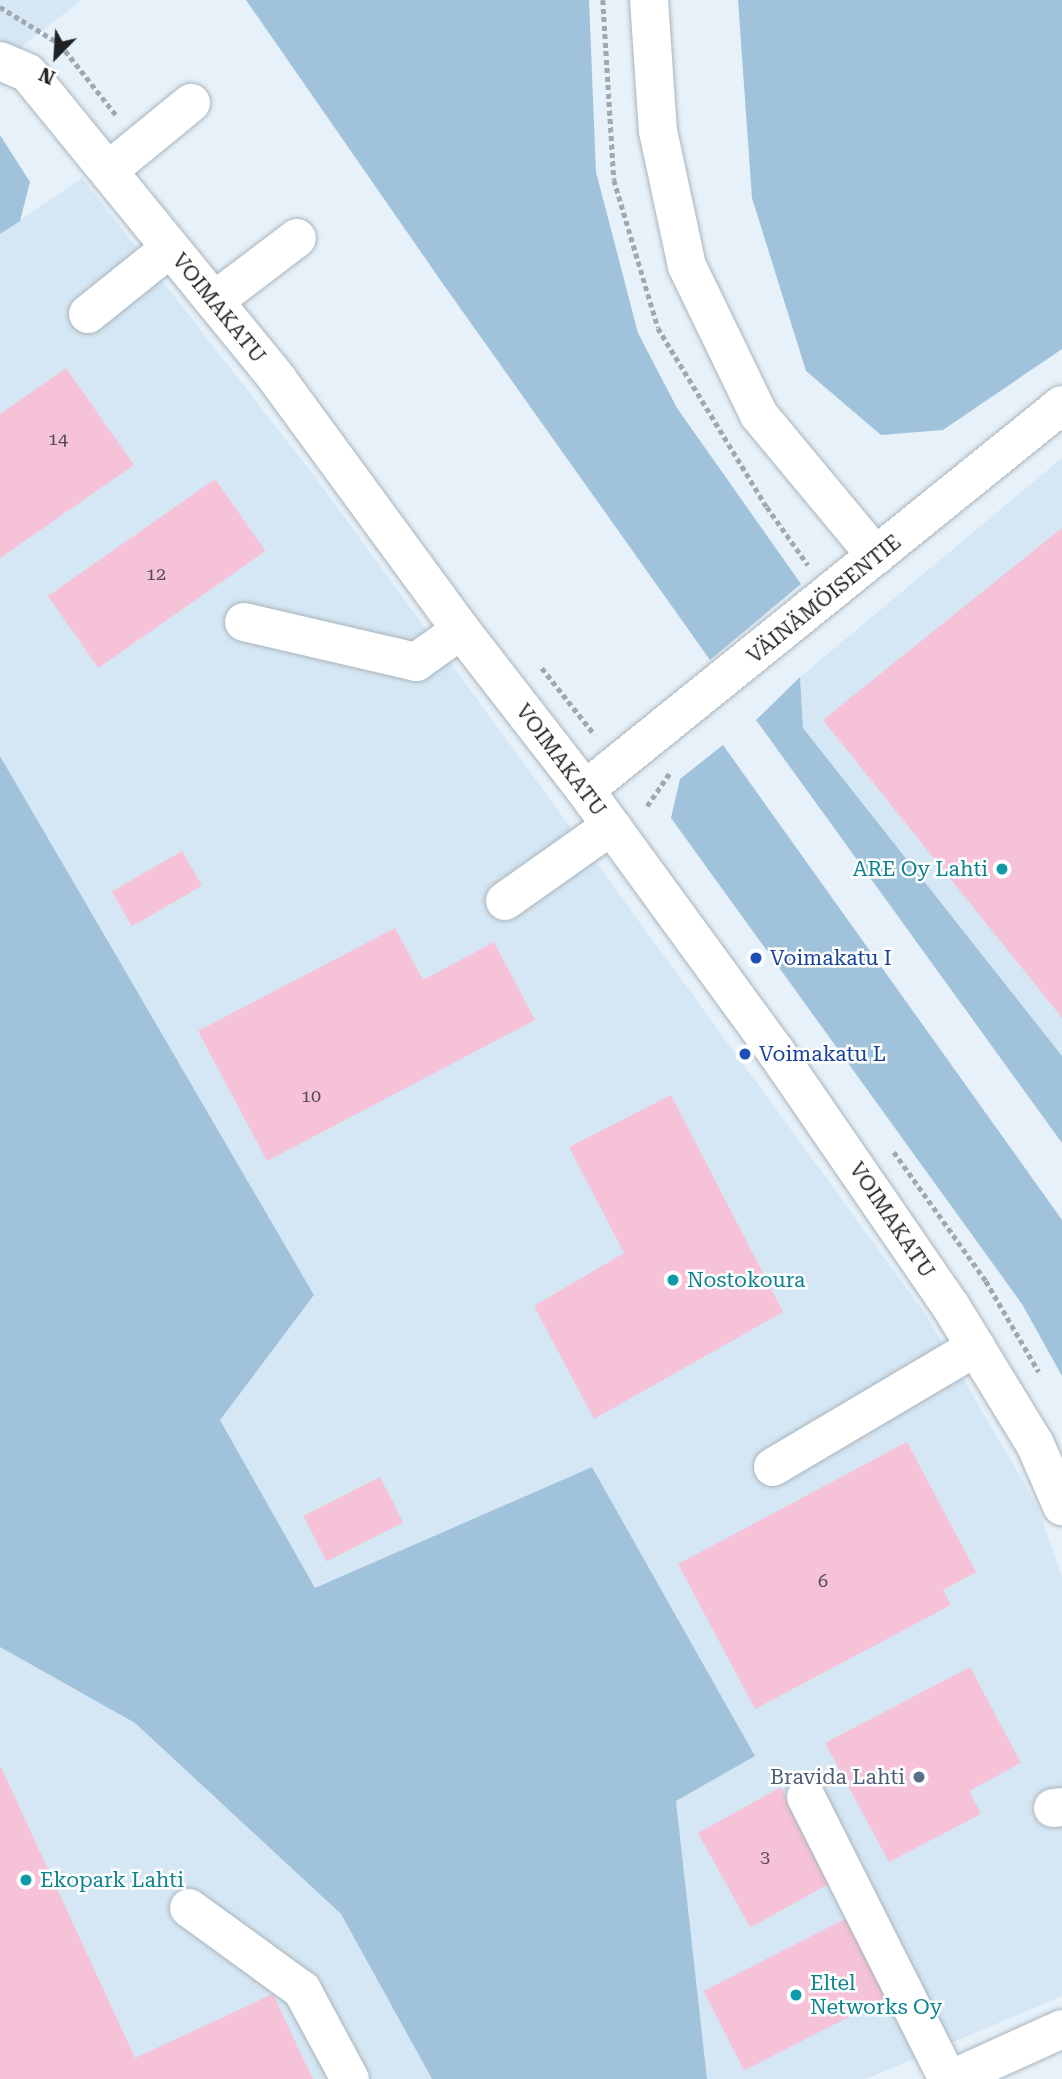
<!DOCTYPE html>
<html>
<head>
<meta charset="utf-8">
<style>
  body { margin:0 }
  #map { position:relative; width:1062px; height:2079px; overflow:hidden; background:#e6f1f9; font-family:"Roboto Serif",serif }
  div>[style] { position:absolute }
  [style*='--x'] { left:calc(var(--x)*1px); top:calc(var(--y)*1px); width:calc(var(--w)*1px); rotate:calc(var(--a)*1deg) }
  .built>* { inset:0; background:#d5e7f4 }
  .green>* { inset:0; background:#a1c2db }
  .building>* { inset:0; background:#f6c2d7; transform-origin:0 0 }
  .path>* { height:4.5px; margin-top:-2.25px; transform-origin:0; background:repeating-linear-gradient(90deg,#a0a8af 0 5px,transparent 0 8.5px) }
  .roads { filter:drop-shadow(0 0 2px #aab4bc) drop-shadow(0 0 2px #aab4bc) }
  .minor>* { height:38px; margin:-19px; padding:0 19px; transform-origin:19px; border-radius:19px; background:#fff }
  .dots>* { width:19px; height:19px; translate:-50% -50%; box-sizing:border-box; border:4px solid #fff; border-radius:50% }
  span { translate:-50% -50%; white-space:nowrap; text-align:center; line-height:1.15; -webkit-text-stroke:5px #fff; paint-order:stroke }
  .number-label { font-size:18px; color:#544a52 }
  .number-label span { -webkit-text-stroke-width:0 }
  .street-label { font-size:21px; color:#1e2225 }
  .culture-label { font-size:21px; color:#0d838f }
  .right { translate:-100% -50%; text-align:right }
  .left { translate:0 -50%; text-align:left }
  .transit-label { font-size:21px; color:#164399 }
  .service-label { font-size:21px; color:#4e5e75 }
  .north { position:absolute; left:21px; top:21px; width:70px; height:70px; -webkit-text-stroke:5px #fff; paint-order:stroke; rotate:204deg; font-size:19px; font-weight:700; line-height:28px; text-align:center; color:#1e2225 }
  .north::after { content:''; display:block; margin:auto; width:24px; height:32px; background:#1e2225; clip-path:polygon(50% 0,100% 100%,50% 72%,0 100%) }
</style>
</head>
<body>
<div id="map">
  <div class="built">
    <i style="clip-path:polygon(0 0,82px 0,0 63px)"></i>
    <i style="clip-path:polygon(82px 178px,315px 477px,926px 1315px,1037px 1505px,1062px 1577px,1062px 1996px,866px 2079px,707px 2079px,676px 1800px,755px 1756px,592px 1467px,315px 1588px,220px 1420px,314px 1295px,0 756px,0 234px)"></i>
    <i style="clip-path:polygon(1062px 458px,1062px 1056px,803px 728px,800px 677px)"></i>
    <i style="clip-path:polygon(0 1647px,135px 1723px,341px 1914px,432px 2079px,0 2079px)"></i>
  </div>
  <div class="green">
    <i style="clip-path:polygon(246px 0,589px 0,596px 172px,638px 333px,677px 408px,801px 584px,710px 660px,441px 281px)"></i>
    <i style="clip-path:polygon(738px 0,1062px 0,1062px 349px,943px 430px,881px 435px,806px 371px,752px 198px)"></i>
    <i style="clip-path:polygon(0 135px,30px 182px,20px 221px,0 234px)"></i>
    <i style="clip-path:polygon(800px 677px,803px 728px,1062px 1056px,1062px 1143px,756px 720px)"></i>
    <i style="clip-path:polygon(723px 745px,1062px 1220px,1062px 1376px,1022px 1304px,671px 818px,680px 779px)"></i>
    <i style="clip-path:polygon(0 756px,314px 1295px,220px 1420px,315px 1588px,592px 1467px,755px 1756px,676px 1801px,707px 2079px,432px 2079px,341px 1914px,135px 1723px,0 1647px)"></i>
  </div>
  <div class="building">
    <i style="clip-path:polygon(66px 368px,134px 465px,0 558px,0 414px)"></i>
    <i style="left:215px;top:479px;width:88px;height:204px;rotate:55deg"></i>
    <i style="clip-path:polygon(1062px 528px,1062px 1018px,823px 720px)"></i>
    <i style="left:182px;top:851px;width:40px;height:81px;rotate:60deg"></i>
    <i style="clip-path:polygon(395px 928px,423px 980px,494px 942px,535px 1020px,267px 1161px,198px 1031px)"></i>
    <i style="clip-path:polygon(671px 1095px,783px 1312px,594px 1419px,534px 1306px,624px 1253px,569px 1147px)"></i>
    <i style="clip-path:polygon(907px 1442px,976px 1572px,943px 1590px,951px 1605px,755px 1709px,678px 1564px)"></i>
    <i style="left:380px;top:1477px;width:51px;height:86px;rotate:63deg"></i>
    <i style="clip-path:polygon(970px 1667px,1021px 1763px,969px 1791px,981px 1814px,889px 1862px,825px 1743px)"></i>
    <i style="clip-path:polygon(0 1765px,135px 2058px,273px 1994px,313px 2079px,0 2079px)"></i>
    <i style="left:781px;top:1787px;width:108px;height:95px;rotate:61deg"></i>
    <i style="left:847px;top:1918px;width:89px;height:161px;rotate:63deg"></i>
  </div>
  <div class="path">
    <i style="--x:603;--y:0;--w:180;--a:86.5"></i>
    <i style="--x:614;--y:180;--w:154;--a:73.4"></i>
    <i style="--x:658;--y:328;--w:210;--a:58.7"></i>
    <i style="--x:767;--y:507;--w:71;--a:54.7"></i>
    <i style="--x:0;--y:7;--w:70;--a:31.7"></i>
    <i style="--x:60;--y:44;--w:90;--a:51.7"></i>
    <i style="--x:542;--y:668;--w:85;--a:51.7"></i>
    <i style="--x:647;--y:806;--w:42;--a:-55.6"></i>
    <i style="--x:894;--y:1152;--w:158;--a:54.5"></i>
    <i style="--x:986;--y:1281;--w:105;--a:59.8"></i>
  </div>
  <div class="roads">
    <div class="minor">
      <i style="--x:649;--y:0;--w:131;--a:86.1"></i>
      <i style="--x:658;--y:131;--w:138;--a:77.9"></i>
      <i style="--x:687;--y:266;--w:165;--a:64.2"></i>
      <i style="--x:759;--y:415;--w:183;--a:50.3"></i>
      <i style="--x:0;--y:61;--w:30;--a:23"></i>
      <i style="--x:28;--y:73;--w:396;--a:50.8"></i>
      <i style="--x:278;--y:380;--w:310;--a:53.8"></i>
      <i style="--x:461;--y:630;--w:202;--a:52.2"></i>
      <i style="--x:585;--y:790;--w:324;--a:53.9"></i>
      <i style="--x:776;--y:1052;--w:307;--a:55.5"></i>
      <i style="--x:950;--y:1305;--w:163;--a:58.6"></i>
      <i style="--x:1035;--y:1444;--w:68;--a:66.5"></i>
      <i style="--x:109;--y:170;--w:106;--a:-39.3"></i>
      <i style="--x:214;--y:301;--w:104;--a:-37.2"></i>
      <i style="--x:88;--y:314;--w:105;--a:-38.8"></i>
      <i style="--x:244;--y:622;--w:177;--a:13.1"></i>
      <i style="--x:416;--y:662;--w:55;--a:-35.4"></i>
      <i style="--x:585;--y:790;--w:613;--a:-38.91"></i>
      <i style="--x:505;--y:901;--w:130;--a:-35.3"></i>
      <i style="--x:773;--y:1467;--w:236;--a:-30.6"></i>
      <i style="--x:806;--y:1797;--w:316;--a:63.3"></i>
      <i style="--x:1053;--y:1808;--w:9;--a:-6"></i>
      <i style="--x:189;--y:1908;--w:140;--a:36"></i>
      <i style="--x:302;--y:1990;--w:101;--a:61.7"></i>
      <i style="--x:952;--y:2079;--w:121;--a:-24.4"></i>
    </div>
  </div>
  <div class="dots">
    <i style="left:1002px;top:869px;background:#0f9aa8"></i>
    <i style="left:756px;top:958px;background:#1a4fb4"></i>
    <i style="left:745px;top:1054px;background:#1a4fb4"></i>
    <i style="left:673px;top:1280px;background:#0f9aa8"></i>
    <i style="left:919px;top:1777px;background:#5c6f8a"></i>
    <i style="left:26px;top:1880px;background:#0f9aa8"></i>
    <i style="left:796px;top:1995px;background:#0f9aa8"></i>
  </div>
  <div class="number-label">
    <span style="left:58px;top:439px">14</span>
    <span style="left:156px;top:574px">12</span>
    <span style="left:311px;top:1096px">10</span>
    <span style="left:823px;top:1581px">6</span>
    <span style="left:765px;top:1857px">3</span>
  </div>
  <div class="street-label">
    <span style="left:219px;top:308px;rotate:51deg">VOIMAKATU</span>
    <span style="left:824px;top:599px;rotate:-39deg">VÄINÄMÖISENTIE</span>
    <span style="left:561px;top:760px;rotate:53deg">VOIMAKATU</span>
    <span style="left:892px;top:1220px;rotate:56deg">VOIMAKATU</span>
  </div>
  <div class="culture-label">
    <span class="right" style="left:988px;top:869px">ARE Oy Lahti</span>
    <span class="left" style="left:687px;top:1280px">Nostokoura</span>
    <span class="left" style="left:40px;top:1880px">Ekopark Lahti</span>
    <span class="left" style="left:810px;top:1995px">Eltel<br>Networks Oy</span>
  </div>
  <div class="transit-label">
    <span class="left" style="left:770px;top:958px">Voimakatu I</span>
    <span class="left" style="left:759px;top:1054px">Voimakatu L</span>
  </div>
  <div class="service-label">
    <span class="right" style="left:905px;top:1777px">Bravida Lahti</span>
  </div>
  <div class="north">N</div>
</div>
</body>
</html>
